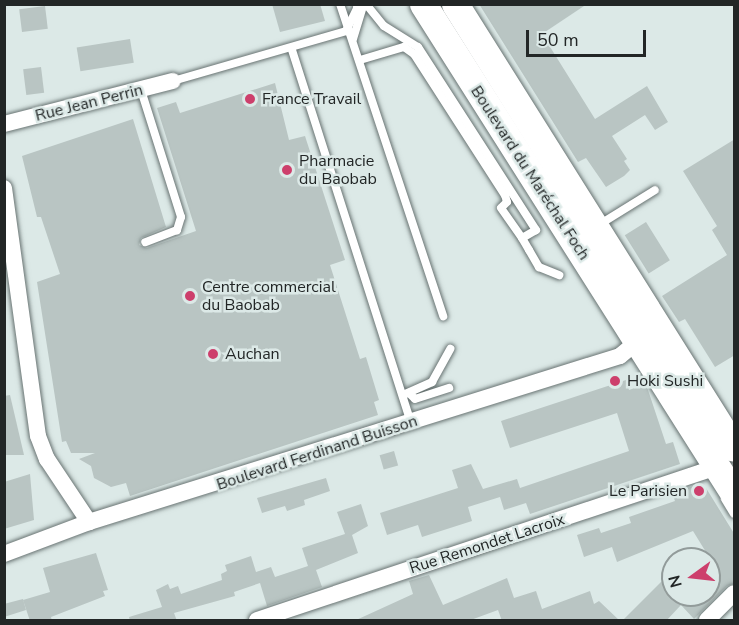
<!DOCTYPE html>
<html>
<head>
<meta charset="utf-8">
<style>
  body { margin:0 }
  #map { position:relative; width:739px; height:625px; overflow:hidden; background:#dce9e7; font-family:"Nunito Sans",sans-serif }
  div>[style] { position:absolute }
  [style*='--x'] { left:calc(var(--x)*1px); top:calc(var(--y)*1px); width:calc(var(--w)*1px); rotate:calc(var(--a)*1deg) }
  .building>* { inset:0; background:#b9c5c3; transform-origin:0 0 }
  .roads { filter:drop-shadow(0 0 2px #687372) drop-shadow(0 0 2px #687372) }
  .service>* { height:8px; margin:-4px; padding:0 4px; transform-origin:4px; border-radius:4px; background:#fff }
  .minor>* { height:16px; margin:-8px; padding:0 8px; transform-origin:8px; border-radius:8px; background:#fff }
  .primary>* { height:27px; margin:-13.5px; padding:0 13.5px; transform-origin:13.5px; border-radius:13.5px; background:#fff }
  .dots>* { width:16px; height:16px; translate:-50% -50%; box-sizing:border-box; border:3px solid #dce9e7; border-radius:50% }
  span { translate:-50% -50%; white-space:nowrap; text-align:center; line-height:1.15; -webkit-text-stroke:5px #dce9e7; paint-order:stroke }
  .poi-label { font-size:16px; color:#222626 }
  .left { translate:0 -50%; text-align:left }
  .right { translate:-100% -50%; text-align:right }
  .street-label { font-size:16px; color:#222626 }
  .frame { position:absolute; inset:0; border:6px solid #222626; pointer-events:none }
  .north { position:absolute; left:661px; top:547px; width:60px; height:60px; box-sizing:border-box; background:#dce9e7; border:2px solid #929b9a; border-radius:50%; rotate:255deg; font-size:16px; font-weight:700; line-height:24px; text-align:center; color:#222626 }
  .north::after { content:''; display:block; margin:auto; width:21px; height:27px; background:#cd3f6c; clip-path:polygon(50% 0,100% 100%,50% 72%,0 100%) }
  .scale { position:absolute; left:526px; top:30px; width:120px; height:27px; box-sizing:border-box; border:3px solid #222626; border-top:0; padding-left:8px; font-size:18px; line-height:21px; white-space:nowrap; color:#222626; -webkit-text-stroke:4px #dce9e7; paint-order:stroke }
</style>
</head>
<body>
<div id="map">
  <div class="building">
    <i style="clip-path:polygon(272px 4px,320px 4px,325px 21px,280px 32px)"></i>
    <i style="clip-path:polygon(479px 4px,587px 4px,542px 34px,595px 119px,647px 86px,668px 122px,655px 130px,645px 115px,612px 136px,627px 159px,624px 161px,630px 170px,624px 176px,606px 187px,586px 158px,578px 162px)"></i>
    <i style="left:45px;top:6px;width:23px;height:26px;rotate:83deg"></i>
    <i style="left:130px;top:39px;width:24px;height:54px;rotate:81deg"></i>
    <i style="left:41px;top:67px;width:26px;height:18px;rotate:83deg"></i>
    <i style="clip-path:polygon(275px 83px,289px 140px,305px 136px,345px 260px,330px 265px,360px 359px,366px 357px,379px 400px,374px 402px,378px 415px,130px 496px,126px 483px,111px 487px,94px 478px,91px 466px,79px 459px,95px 453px,71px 453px,66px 441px,62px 442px,37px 282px,60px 274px,41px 217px,37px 217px,22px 156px,133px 119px,166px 227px,141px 238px,139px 245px,147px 248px,196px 231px,157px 108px,176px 102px,180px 113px)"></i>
    <i style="clip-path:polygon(735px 139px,735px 355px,715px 367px,685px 319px,679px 322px,662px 296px,727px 255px,712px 230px,717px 226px,683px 171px)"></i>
    <i style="left:646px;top:222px;width:45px;height:25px;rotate:58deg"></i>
    <i style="clip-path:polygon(626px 380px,629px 390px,646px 384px,666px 444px,673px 442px,680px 464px,530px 514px,526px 503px,504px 510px,500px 497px,468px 507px,472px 521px,422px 537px,418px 525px,387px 535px,380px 513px,458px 488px,452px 470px,471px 464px,483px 489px,517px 479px,520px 488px,629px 451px,617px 413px,510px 448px,501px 421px)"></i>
    <i style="clip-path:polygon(10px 395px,24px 455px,4px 455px,4px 396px)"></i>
    <i style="left:394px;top:451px;width:15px;height:15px;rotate:74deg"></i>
    <i style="clip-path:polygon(30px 474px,34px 520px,4px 529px,4px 482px)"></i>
    <i style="clip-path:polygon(326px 478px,330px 491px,304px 500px,305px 505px,287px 511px,285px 506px,262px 513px,257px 498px)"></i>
    <i style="clip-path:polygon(697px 485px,706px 488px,735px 535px,735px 583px,727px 586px,694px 619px,681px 605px,666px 621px,622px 621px,665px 578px,673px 586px,673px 595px,709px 595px,709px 557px,693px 531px,617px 562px,612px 547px,584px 557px,577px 535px,599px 528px,601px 533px,631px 523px,629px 517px,675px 501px,672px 493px)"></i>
    <i style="clip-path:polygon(361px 504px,368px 526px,352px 535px,358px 553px,316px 570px,322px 587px,267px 606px,260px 583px,234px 592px,235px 596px,174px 613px,177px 621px,130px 621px,129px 617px,162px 607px,156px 590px,168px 584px,170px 589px,178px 586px,181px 594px,222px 580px,221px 574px,227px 571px,225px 565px,251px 556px,256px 572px,271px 567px,275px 577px,308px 566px,302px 548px,345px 534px,337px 512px)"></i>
    <i style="clip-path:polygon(96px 553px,108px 590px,103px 591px,105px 596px,51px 617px,52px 621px,30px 621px,23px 600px,50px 592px,43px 568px)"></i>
    <i style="clip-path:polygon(429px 575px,443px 605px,507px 578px,514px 598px,536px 591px,542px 609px,590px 591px,594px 604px,599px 601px,620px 621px,502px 621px,498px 610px,468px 621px,354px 621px,413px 594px,409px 581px)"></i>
    <i style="clip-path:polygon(23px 599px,26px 610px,4px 617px,4px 604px)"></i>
  </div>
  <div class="roads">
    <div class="service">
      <i style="--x:340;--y:4;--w:329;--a:71.7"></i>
      <i style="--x:366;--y:4;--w:28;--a:51"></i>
      <i style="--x:384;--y:26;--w:40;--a:32"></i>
      <i style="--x:418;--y:47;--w:218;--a:57.2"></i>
      <i style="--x:536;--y:230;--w:16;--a:150"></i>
      <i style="--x:522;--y:238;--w:14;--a:60"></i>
      <i style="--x:529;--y:250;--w:20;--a:60"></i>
      <i style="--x:539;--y:267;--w:22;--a:22"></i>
      <i style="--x:353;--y:39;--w:37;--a:-73"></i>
      <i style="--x:292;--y:50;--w:391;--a:72.3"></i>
      <i style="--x:360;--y:60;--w:46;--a:-16.5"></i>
      <i style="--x:404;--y:47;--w:12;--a:35"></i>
      <i style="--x:414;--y:54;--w:168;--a:57.2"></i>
      <i style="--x:505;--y:195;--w:7;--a:74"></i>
      <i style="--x:507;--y:202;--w:8;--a:135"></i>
      <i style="--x:501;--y:208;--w:37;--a:55"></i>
      <i style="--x:173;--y:81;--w:180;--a:-16.1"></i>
      <i style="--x:346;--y:31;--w:25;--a:-64"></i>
      <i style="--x:357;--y:8;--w:5;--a:-11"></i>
      <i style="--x:141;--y:90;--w:133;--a:72.5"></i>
      <i style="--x:181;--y:217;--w:14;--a:107"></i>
      <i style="--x:177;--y:230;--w:34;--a:159"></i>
      <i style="--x:597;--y:226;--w:68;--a:-31.8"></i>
      <i style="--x:409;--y:393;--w:8;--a:45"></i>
      <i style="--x:415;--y:399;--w:36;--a:-18"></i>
      <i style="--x:403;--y:395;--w:32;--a:-24"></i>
      <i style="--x:432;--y:382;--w:38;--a:-61"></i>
      <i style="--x:725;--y:499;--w:17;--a:59"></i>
    </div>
    <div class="minor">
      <i style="--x:4;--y:124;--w:174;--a:-14.3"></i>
      <i style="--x:4;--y:188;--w:250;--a:82.2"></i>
      <i style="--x:38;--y:436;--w:25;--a:69"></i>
      <i style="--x:47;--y:459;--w:76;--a:56.3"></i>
      <i style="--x:4;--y:554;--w:91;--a:-20.6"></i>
      <i style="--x:89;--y:522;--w:556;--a:-17.36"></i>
      <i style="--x:620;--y:356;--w:31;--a:-40"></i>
      <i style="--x:257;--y:620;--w:485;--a:-18.4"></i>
      <i style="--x:707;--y:620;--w:38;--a:-45"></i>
    </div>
    <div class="primary">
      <i style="--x:423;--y:4;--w:580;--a:57.6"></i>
      <i style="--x:455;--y:4;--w:524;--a:57.86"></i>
    </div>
  </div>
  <div class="dots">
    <i style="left:250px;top:99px;background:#cd3f6c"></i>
    <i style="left:287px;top:170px;background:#cd3f6c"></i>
    <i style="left:190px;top:296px;background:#cd3f6c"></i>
    <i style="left:213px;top:354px;background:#cd3f6c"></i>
    <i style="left:615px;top:381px;background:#cd3f6c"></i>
    <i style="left:699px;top:491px;background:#cd3f6c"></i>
  </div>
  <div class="poi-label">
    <span class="left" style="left:262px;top:99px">France Travail</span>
    <span class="left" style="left:299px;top:170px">Pharmacie<br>du Baobab</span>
    <span class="left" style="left:202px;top:296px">Centre commercial<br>du Baobab</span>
    <span class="left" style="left:225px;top:354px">Auchan</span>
    <span class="left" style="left:627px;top:381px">Hoki Sushi</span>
    <span class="right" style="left:687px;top:491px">Le Parisien</span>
  </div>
  <div class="street-label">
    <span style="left:89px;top:103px;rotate:-14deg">Rue Jean Perrin</span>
    <span style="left:530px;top:173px;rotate:57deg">Boulevard du Maréchal Foch</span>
    <span style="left:317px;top:453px;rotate:-18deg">Boulevard Ferdinand Buisson</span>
    <span style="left:487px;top:544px;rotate:-18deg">Rue Remondet Lacroix</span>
  </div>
  <div class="frame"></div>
  <div class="north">N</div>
  <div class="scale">50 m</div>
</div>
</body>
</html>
